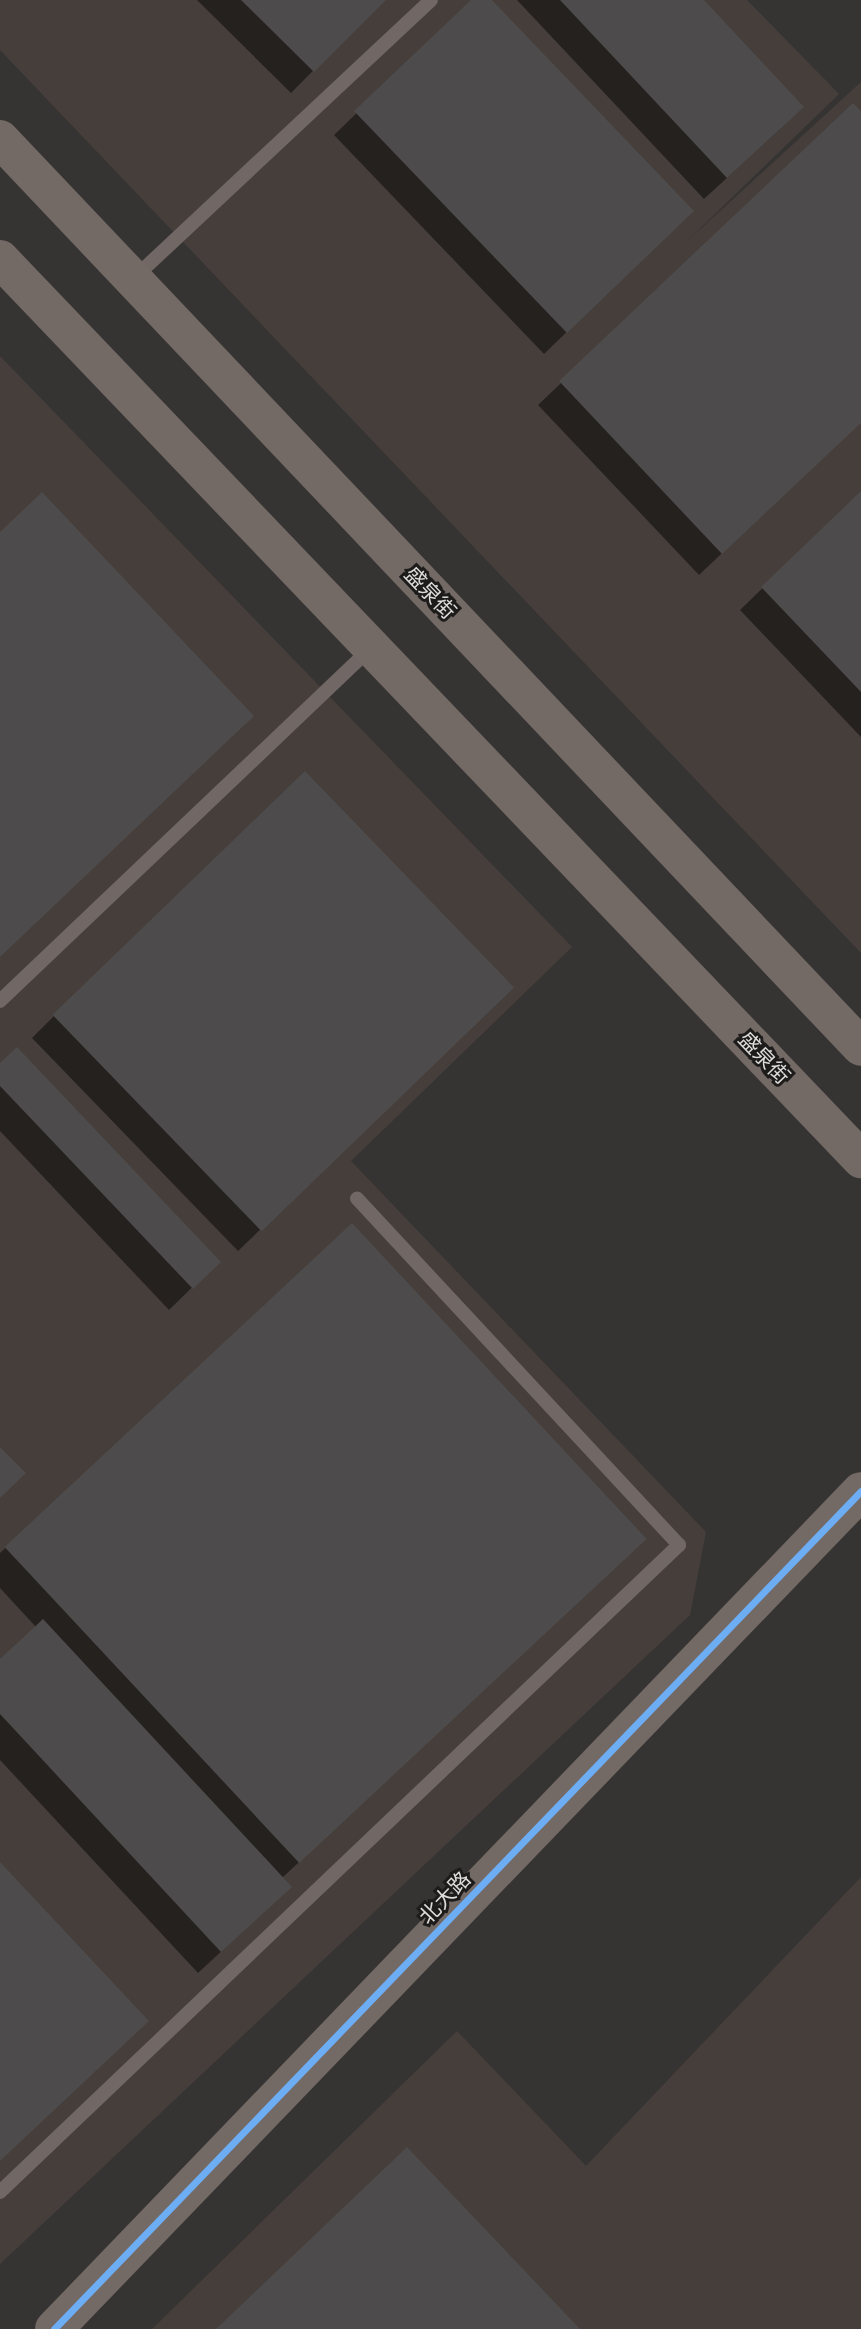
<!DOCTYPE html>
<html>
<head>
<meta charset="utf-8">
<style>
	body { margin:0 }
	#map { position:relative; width:861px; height:2329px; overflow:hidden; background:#363433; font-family:Raleway,"Noto Sans SC",sans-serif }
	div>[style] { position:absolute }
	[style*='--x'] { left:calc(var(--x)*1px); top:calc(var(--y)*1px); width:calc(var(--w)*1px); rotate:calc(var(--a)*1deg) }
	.built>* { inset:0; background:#463e3b }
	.shadow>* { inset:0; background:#0007 }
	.building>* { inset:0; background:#4d4b4b; transform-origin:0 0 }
	.lane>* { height:14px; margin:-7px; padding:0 7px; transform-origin:7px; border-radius:7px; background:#716764 }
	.secondary>* { height:38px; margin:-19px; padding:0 19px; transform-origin:19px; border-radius:19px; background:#736965 }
	.cycleway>* { height:7px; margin:-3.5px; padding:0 3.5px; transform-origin:3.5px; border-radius:3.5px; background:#6dadf4 }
	span { translate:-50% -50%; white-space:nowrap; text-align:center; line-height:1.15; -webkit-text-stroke:6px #1d1c1b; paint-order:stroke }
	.street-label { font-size:21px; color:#dedbdb }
</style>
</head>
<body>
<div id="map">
	<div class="built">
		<i style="clip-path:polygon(0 0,747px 0,839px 94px,682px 246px,861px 82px,861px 953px,0 50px)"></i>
		<i style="clip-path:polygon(0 356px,572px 947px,351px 1161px,706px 1532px,690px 1615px,0 2264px)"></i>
		<i style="clip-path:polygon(861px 1877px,861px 2329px,152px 2329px,457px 2031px,586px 2166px)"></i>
	</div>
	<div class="shadow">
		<i style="clip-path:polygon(197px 0,383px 0,291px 93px)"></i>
		<i style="clip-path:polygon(474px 0,489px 0,669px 233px,544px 354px,334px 135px)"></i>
		<i style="clip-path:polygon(517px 0,702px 0,780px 129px,704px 199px)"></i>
		<i style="clip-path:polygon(853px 105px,861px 113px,861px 422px,699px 575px,538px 405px)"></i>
		<i style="clip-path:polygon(861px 493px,861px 737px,740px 610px)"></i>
		<i style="clip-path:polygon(489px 1009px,238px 1251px,32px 1038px,54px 1016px)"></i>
		<i style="clip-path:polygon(0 1065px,218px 1262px,169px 1310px,0 1131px)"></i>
		<i style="clip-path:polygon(352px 1226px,622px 1561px,282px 1878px,267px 1909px,198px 1973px,0 1760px,0 1661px,36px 1627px,0 1588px,0 1553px)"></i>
	</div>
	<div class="building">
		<i style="clip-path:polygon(241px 0,386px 0,314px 72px)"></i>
		<i style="clip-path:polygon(471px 0,492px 0,694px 211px,567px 333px,354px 111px)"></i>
		<i style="clip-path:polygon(560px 0,704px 0,804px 107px,727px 178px)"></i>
		<i style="clip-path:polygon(853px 103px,861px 111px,861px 423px,722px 554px,559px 381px)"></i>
		<i style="clip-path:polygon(861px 491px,861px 692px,761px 587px)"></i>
		<i style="clip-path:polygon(42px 492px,254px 716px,0 957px,0 532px)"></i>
		<i style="left:305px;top:771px;width:301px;height:351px;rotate:46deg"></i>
		<i style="clip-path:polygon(17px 1047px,221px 1262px,193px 1289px,0 1086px,0 1063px)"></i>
		<i style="left:352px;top:1223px;width:432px;height:475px;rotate:47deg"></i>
		<i style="clip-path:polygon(0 1447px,26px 1473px,0 1498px)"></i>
		<i style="clip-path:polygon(43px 1619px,292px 1887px,221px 1952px,0 1714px,0 1659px)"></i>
		<i style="clip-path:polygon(0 1862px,149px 2021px,0 2161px)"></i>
		<i style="clip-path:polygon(407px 2147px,580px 2329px,216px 2329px)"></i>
	</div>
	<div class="lane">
		<i style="--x:133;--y:279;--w:408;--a:-43.1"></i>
		<i style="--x:0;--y:1001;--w:512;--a:-43.58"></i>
		<i style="--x:0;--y:2192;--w:938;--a:-43.62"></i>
		<i style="--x:679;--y:1545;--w:473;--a:-132.9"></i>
	</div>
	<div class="secondary">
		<i style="--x:0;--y:139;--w:1251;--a:46.52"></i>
		<i style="--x:0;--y:259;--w:1246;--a:46.27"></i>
		<i style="--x:54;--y:2329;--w:1163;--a:-46.08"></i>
	</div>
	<div class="cycleway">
		<i style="--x:54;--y:2329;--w:1163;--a:-46.08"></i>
	</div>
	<div class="street-label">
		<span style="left:430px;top:593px;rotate:46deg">盛泉街</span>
		<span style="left:764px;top:1058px;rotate:46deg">盛泉街</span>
		<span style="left:445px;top:1898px;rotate:-46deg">北大路</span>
	</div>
</div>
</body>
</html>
